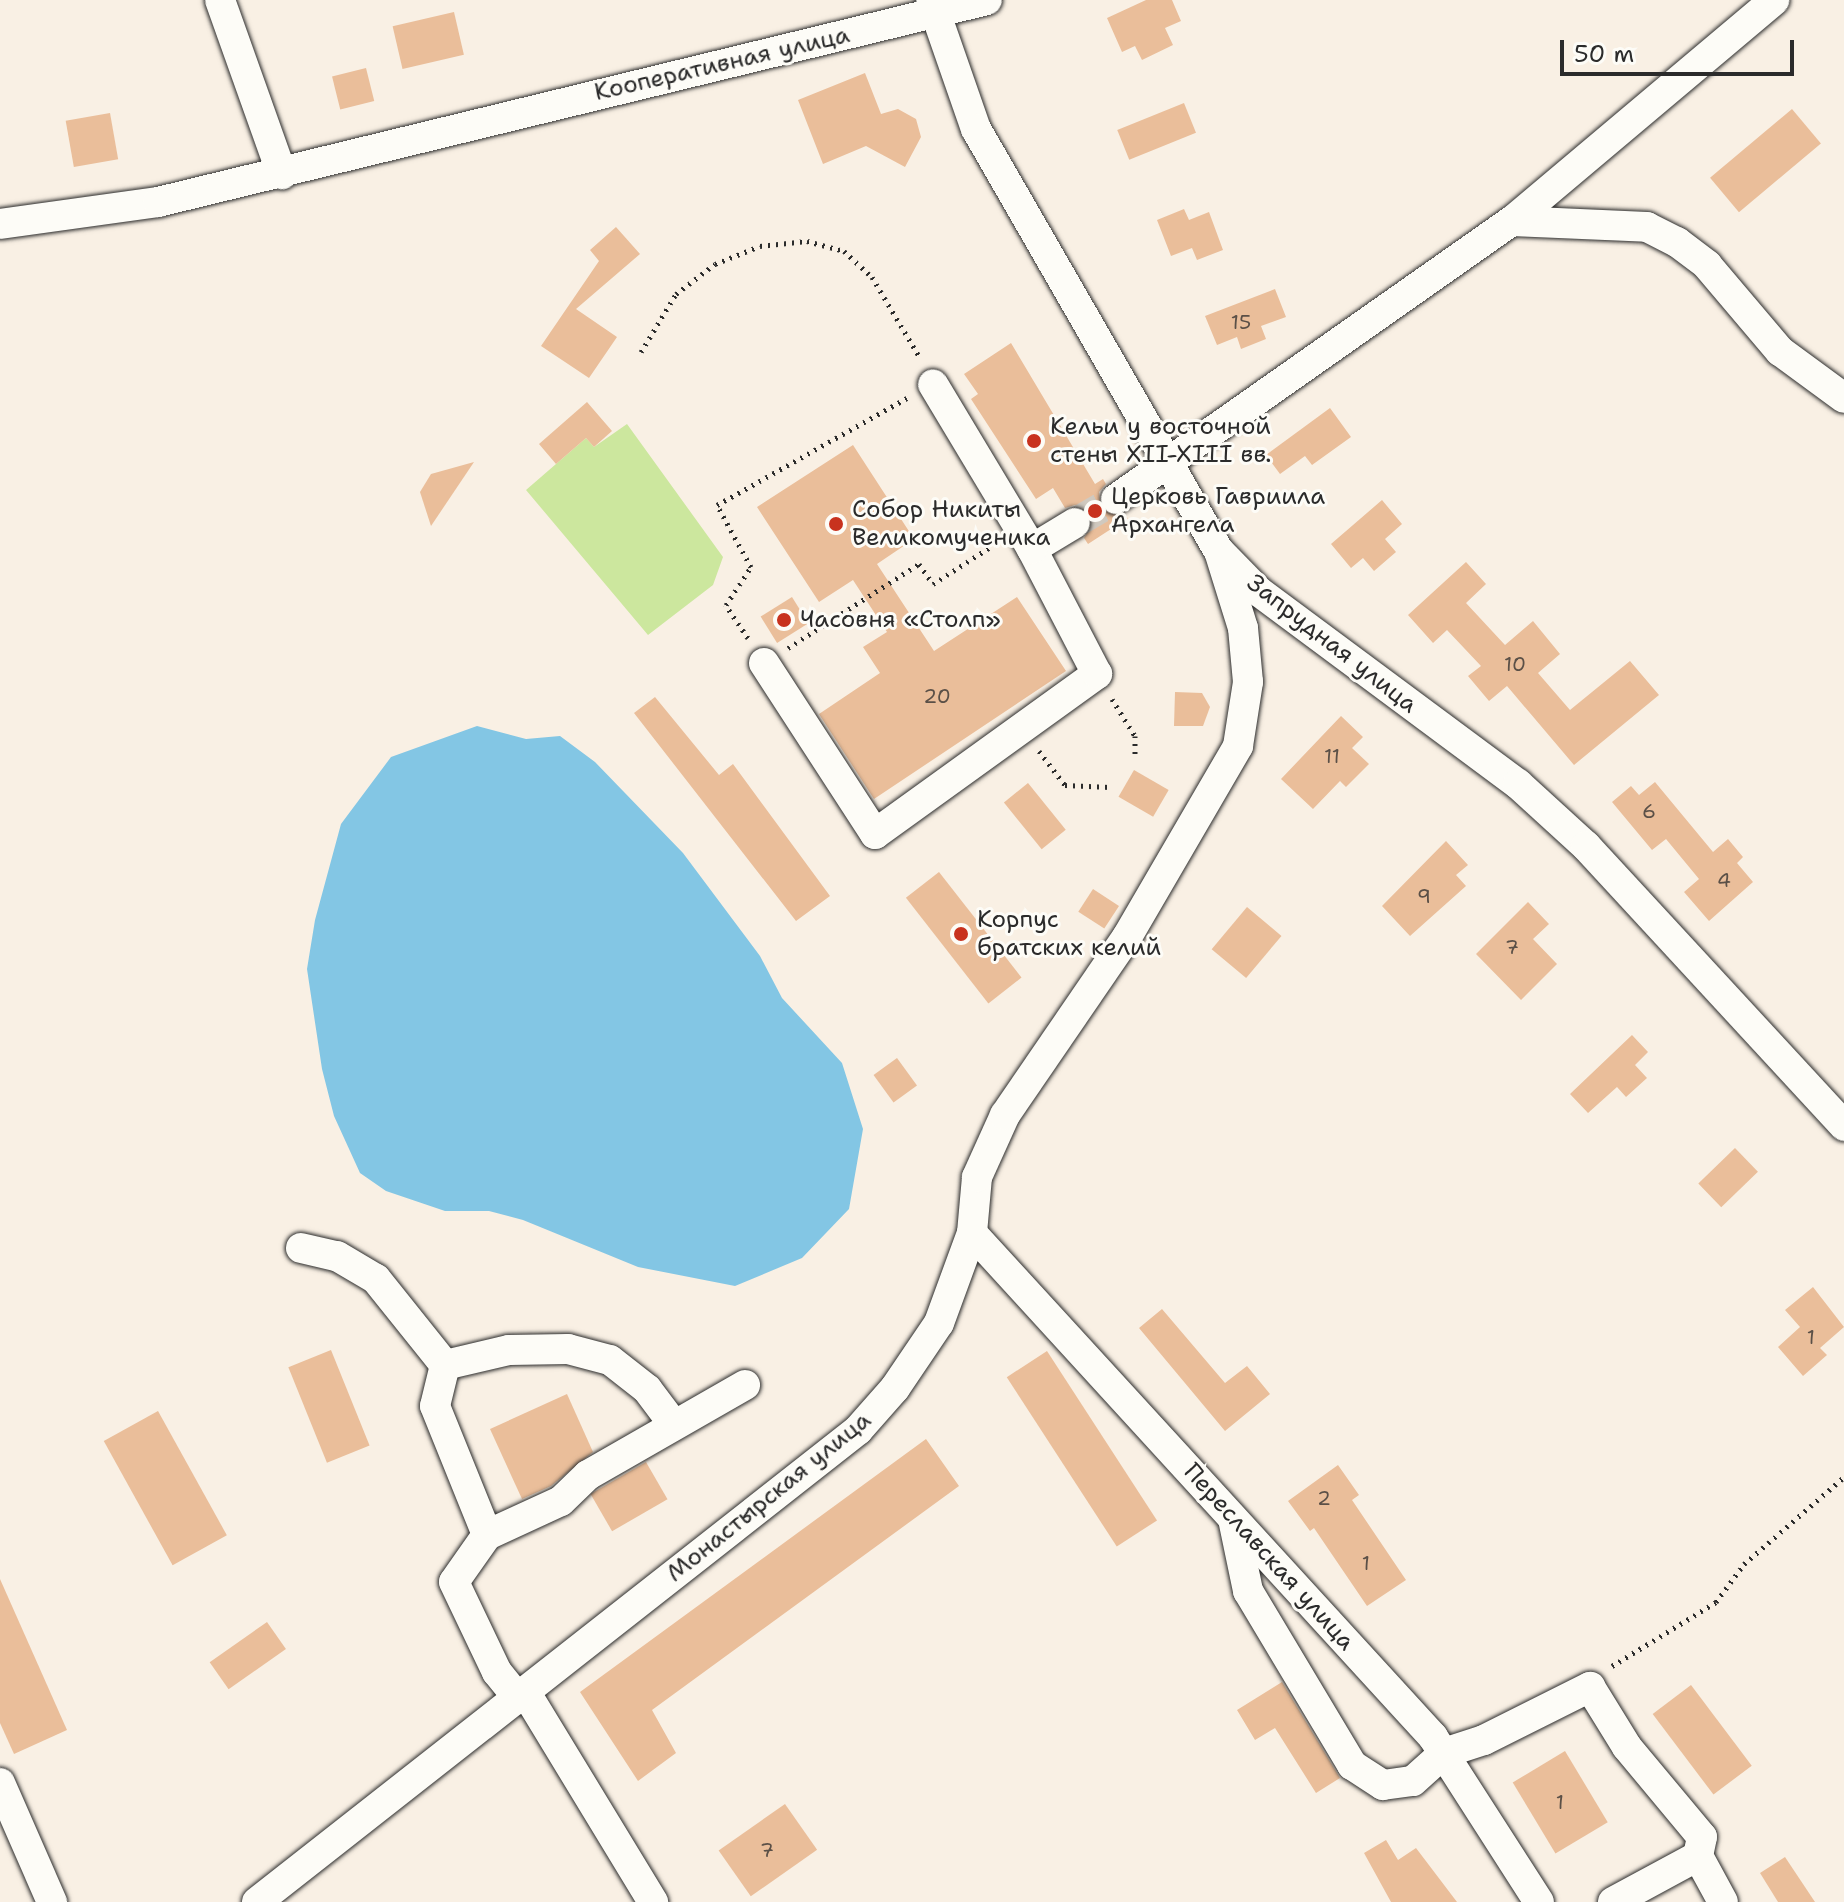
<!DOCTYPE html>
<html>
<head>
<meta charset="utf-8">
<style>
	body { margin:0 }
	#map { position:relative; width:1844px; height:1902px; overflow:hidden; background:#f9f0e4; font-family:"Shantell Sans",sans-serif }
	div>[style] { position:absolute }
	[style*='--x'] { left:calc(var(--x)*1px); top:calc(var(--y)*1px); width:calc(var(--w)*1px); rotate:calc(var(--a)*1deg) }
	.green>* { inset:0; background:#cce79e }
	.water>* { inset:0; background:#83c6e4 }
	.building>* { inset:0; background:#eabe9a; transform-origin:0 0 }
	.minor-tunnel>* { height:30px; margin-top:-15px; transform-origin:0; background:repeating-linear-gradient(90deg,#d0c9bf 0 30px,transparent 0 45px) }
	.path>* { height:5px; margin-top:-2.5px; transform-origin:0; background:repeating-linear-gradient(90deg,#2b2b2b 0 2px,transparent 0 8px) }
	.roads { filter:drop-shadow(0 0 2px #2b2b2b) drop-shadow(0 0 2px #2b2b2b) }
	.minor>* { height:30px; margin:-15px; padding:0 15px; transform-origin:15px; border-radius:15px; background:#fdfcf7 }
	.dots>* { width:22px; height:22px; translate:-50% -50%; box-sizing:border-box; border:4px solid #fdfcf7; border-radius:50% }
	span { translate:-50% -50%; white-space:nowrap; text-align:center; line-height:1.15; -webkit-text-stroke:6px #fdfcf7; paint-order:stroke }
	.number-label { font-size:20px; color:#5b5047 }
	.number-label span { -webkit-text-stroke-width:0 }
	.street-label { font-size:24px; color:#2b2b2b }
	.poi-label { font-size:24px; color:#2b2b2b }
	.left { translate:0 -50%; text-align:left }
	.scale { position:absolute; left:1560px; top:40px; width:234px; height:36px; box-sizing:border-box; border:4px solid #2b2b2b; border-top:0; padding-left:10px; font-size:24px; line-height:28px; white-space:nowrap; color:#2b2b2b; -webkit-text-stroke:6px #fdfcf7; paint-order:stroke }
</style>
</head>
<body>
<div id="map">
	<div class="green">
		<i style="clip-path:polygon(627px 424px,723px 557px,713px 585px,648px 635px,526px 490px,586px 438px,594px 447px)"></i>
	</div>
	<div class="water">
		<i style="clip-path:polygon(477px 726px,526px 739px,560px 736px,595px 762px,683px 853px,760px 956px,782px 998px,842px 1063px,863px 1129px,849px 1209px,802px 1258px,735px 1286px,638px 1267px,523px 1220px,489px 1211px,445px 1211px,386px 1191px,360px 1173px,334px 1116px,322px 1069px,307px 969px,315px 920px,341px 824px,391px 757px)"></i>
	</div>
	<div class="building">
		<i style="clip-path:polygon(1146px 0,1172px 0,1181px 21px,1165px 28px,1173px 45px,1142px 60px,1135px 46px,1122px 52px,1107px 18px)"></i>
		<i style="left:454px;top:12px;width:44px;height:63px;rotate:77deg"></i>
		<i style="left:366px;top:68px;width:34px;height:35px;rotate:76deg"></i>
		<i style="clip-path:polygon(865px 73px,881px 114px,898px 109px,916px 119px,921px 137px,905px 167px,866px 146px,823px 164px,798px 100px)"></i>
		<i style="left:1184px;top:103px;width:32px;height:72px;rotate:68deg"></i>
		<i style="left:1792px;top:109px;width:45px;height:107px;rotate:50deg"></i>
		<i style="left:110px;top:113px;width:47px;height:45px;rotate:80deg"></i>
		<i style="clip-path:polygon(1184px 209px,1189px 220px,1209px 212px,1223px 250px,1197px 260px,1192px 248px,1171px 256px,1157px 220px)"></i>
		<i style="clip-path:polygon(616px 227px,640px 254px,576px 309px,617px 337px,589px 378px,541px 346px,599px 261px,590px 250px)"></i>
		<i style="clip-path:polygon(1275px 289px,1286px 317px,1261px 326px,1266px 339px,1241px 349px,1237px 337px,1217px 345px,1205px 316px)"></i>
		<i style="clip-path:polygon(1011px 343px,1095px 484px,1103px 479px,1106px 484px,1099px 492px,1101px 509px,1128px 518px,1088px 544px,1084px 538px,1093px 523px,1090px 513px,1075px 505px,1065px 508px,1053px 488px,1036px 499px,971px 399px,978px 394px,964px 374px)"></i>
		<i style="clip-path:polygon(587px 402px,612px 431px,594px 447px,586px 438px,556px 464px,539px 444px)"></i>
		<i style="clip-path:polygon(1330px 408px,1351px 437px,1312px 465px,1305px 456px,1280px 474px,1266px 455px)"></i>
		<i style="clip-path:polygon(853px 445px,914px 539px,877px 564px,934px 651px,1017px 597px,1066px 671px,874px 799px,819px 714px,880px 673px,863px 647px,887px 632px,853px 580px,819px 602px,757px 507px)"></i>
		<i style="clip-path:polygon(474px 462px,431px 526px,420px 492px,431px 474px)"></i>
		<i style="clip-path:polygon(1382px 500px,1402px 524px,1385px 539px,1396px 552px,1374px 571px,1363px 558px,1351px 568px,1331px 544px)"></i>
		<i style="clip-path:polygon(1466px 562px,1486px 584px,1466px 603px,1505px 645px,1533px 621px,1560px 654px,1538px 673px,1570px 710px,1630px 661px,1659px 695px,1574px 765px,1507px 686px,1489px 701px,1468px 676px,1481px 666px,1447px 630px,1433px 643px,1408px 615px)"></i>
		<i style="left:792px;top:597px;width:31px;height:37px;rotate:58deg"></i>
		<i style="clip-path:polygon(1175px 692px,1202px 693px,1210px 707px,1203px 726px,1174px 726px)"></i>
		<i style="clip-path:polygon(655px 697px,719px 775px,733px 764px,830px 896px,796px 921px,634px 713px)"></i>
		<i style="clip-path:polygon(1341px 716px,1363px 737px,1352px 748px,1369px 764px,1346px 787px,1340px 781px,1313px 809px,1281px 779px)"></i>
		<i style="left:1134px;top:770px;width:40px;height:31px;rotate:30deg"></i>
		<i style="clip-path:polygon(1655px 782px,1713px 852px,1728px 839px,1743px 857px,1737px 863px,1753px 882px,1709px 921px,1684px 892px,1699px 879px,1666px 839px,1652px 850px,1612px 802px,1631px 786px,1639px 795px)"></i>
		<i style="left:1028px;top:783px;width:60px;height:31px;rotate:51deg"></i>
		<i style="clip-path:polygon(1446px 841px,1468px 865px,1456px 875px,1466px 886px,1410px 936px,1382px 906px)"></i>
		<i style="left:939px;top:872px;width:134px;height:42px;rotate:52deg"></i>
		<i style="left:1093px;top:889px;width:31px;height:27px;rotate:33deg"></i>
		<i style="clip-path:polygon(1528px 902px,1549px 924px,1533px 939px,1557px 964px,1521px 1000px,1476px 954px)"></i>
		<i style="left:1247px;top:907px;width:45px;height:55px;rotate:40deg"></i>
		<i style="clip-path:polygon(1632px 1035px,1648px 1052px,1635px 1065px,1647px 1078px,1626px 1097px,1617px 1087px,1588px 1113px,1570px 1094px)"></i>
		<i style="left:897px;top:1058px;width:34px;height:29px;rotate:54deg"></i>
		<i style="left:1735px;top:1148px;width:33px;height:51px;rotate:46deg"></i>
		<i style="clip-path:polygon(1813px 1287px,1844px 1327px,1820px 1348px,1827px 1355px,1803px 1376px,1778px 1347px,1800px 1327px,1785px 1310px)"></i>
		<i style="clip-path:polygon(1162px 1309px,1225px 1383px,1247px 1366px,1270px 1394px,1225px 1431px,1139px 1328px)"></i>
		<i style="left:331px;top:1350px;width:103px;height:46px;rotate:68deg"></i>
		<i style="left:1047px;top:1351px;width:202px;height:48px;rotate:57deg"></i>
		<i style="clip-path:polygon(567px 1394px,593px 1452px,551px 1486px,522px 1499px,490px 1429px)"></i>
		<i style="left:158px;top:1411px;width:142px;height:62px;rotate:61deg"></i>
		<i style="clip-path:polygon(926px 1439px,959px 1486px,652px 1710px,676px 1753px,638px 1781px,580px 1692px)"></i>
		<i style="left:646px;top:1462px;width:43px;height:64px;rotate:60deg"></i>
		<i style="clip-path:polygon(1338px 1465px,1359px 1495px,1352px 1500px,1406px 1580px,1367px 1606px,1314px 1528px,1310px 1531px,1288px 1501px)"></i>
		<i style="clip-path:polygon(0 1579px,67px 1730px,14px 1754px,0 1723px)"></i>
		<i style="left:267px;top:1622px;width:33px;height:70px;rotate:55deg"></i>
		<i style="clip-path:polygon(1282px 1682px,1340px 1778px,1316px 1793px,1275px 1728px,1255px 1740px,1237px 1710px)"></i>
		<i style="left:1691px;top:1685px;width:101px;height:48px;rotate:53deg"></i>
		<i style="left:1565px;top:1751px;width:83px;height:61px;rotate:59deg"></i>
		<i style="left:785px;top:1804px;width:56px;height:81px;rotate:55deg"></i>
		<i style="clip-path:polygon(1386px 1840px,1398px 1860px,1416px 1848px,1457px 1902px,1391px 1902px,1364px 1853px)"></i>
		<i style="clip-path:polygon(1785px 1857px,1815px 1902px,1778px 1902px,1760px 1873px)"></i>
	</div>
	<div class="minor-tunnel">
		<i style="--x:1075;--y:523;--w:48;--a:-30.3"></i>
	</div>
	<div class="path">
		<i style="--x:641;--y:352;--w:68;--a:-58.9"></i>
		<i style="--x:676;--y:294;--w:49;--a:-37.6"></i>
		<i style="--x:715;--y:264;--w:48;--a:-21.8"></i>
		<i style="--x:760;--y:246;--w:47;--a:-6.1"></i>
		<i style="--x:807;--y:241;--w:38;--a:15"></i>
		<i style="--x:844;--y:251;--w:38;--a:43"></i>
		<i style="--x:872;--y:277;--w:94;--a:59.3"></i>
		<i style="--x:748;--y:638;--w:40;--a:-124"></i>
		<i style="--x:726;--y:605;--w:45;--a:-56.7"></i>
		<i style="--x:751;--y:567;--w:71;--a:-118.7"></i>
		<i style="--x:717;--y:505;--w:218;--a:-29.4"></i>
		<i style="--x:788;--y:648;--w:156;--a:-32.7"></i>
		<i style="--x:919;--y:564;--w:24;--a:55"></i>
		<i style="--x:933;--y:584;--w:74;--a:-32.8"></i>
		<i style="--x:1112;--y:699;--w:44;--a:58.1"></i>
		<i style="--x:1135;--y:736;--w:20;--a:90"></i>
		<i style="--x:1039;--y:751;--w:43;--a:52.6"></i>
		<i style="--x:1065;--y:785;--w:45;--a:2.5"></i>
		<i style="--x:1612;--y:1666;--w:122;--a:-31.6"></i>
		<i style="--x:1716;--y:1602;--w:47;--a:-53.6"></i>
		<i style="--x:1744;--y:1564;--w:133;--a:-41"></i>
	</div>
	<div class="roads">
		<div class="minor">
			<i style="--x:220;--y:0;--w:185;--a:70.4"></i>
			<i style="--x:931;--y:0;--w:137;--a:70.8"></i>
			<i style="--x:976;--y:129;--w:487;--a:60.1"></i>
			<i style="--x:1219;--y:551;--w:56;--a:45.7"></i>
			<i style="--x:1258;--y:591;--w:324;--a:36.6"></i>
			<i style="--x:1518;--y:784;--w:92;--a:42.4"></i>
			<i style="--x:1586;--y:846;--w:381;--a:47.3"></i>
			<i style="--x:1512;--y:221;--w:135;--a:2.5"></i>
			<i style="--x:1647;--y:227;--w:34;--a:27"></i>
			<i style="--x:1677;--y:242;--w:38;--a:37"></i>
			<i style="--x:1707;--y:265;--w:113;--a:49.7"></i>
			<i style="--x:1780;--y:351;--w:79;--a:36.3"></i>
			<i style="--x:0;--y:224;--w:160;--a:-7.9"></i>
			<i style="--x:158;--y:202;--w:853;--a:-13.69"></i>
			<i style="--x:1116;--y:499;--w:484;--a:-35.1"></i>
			<i style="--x:1512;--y:221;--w:343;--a:-40.1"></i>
			<i style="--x:1032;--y:549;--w:50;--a:-31.2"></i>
			<i style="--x:764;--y:663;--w:204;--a:57"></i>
			<i style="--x:875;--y:834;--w:274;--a:-35.8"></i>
			<i style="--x:1097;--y:674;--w:141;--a:-117.5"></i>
			<i style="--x:1032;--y:549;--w:192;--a:-121"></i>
			<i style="--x:972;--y:1233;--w:683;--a:47.55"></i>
			<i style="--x:1433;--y:1737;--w:196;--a:57.3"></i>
			<i style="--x:301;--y:1248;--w:37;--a:13"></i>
			<i style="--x:337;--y:1256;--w:45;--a:30.5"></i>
			<i style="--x:376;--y:1279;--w:110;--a:51.3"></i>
			<i style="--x:445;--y:1365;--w:42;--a:103.7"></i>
			<i style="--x:435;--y:1406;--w:139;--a:68"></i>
			<i style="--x:487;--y:1535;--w:57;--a:125.1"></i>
			<i style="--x:454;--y:1582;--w:100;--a:64.5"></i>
			<i style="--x:497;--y:1672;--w:35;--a:51"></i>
			<i style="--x:445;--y:1365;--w:66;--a:-13.2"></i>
			<i style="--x:509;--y:1350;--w:59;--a:-1"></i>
			<i style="--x:568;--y:1349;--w:43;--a:14.7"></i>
			<i style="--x:610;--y:1360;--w:47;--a:38.1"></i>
			<i style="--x:647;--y:1389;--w:45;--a:53.1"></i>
			<i style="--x:1233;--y:1519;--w:74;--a:78.2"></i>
			<i style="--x:1248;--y:1591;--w:203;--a:59.1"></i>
			<i style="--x:1352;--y:1765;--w:37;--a:33"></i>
			<i style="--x:1383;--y:1785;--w:30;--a:-8"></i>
			<i style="--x:1413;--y:1781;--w:42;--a:-42.1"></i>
			<i style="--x:1444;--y:1753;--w:42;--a:-18"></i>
			<i style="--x:1484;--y:1740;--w:119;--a:-26.6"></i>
			<i style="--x:1590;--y:1687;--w:70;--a:58.3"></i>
			<i style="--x:1627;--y:1747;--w:117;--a:50.2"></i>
			<i style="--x:1702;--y:1837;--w:19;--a:102"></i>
			<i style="--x:1698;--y:1856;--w:52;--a:61.5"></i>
			<i style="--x:487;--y:1535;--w:81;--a:-24.7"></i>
			<i style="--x:561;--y:1501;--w:37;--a:-44"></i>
			<i style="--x:588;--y:1475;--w:181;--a:-29.8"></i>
			<i style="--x:526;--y:1693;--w:245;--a:58.7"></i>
			<i style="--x:0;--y:1783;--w:130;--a:66.4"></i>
			<i style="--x:257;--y:1902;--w:764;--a:-38.14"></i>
			<i style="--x:858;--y:1430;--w:56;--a:-48.6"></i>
			<i style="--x:895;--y:1388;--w:78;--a:-55.9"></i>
			<i style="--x:939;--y:1323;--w:96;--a:-69.9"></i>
			<i style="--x:972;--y:1233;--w:56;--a:-84.9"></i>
			<i style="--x:977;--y:1177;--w:68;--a:-65.7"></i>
			<i style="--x:1005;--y:1115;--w:216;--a:-55.6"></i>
			<i style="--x:1127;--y:937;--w:221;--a:-59.8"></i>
			<i style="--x:1238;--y:746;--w:65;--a:-81.1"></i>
			<i style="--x:1248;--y:682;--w:54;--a:-95.3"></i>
			<i style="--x:1243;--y:628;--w:81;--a:-107.3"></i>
			<i style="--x:1613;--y:1902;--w:97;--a:-28.4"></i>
		</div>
	</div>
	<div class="dots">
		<i style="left:1034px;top:441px;background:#c8321e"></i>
		<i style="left:1095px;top:511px;background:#c8321e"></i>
		<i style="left:836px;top:524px;background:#c8321e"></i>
		<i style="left:784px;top:620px;background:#c8321e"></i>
		<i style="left:961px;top:934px;background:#c8321e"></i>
	</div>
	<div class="number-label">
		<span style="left:1241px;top:322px">15</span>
		<span style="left:1515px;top:664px">10</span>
		<span style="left:937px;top:696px">20</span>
		<span style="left:1332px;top:756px">11</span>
		<span style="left:1649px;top:811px">6</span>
		<span style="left:1724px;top:880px">4</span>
		<span style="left:1424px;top:896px">9</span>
		<span style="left:1512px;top:947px">7</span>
		<span style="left:1811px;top:1337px">1</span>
		<span style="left:1324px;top:1498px">2</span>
		<span style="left:1366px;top:1563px">1</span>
		<span style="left:1560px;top:1802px">1</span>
		<span style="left:767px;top:1850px">7</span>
	</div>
	<div class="street-label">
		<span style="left:722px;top:64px;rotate:-13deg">Кооперативная улица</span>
		<span style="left:1332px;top:644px;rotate:38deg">Запрудная улица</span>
		<span style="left:769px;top:1497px;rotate:-39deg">Монастырская улица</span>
		<span style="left:1269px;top:1557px;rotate:48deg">Переславская улица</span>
	</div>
	<div class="poi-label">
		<span class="left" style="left:1050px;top:441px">Кельи у восточной<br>стены XII-XIII вв.</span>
		<span class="left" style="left:1111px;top:511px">Церковь Гавриила<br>Архангела</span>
		<span class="left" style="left:852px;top:524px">Собор Никиты<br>Великомученика</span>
		<span class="left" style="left:800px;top:620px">Часовня «Столп»</span>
		<span class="left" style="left:977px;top:934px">Корпус<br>братских келий</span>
	</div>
	<div class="scale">50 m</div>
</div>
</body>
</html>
